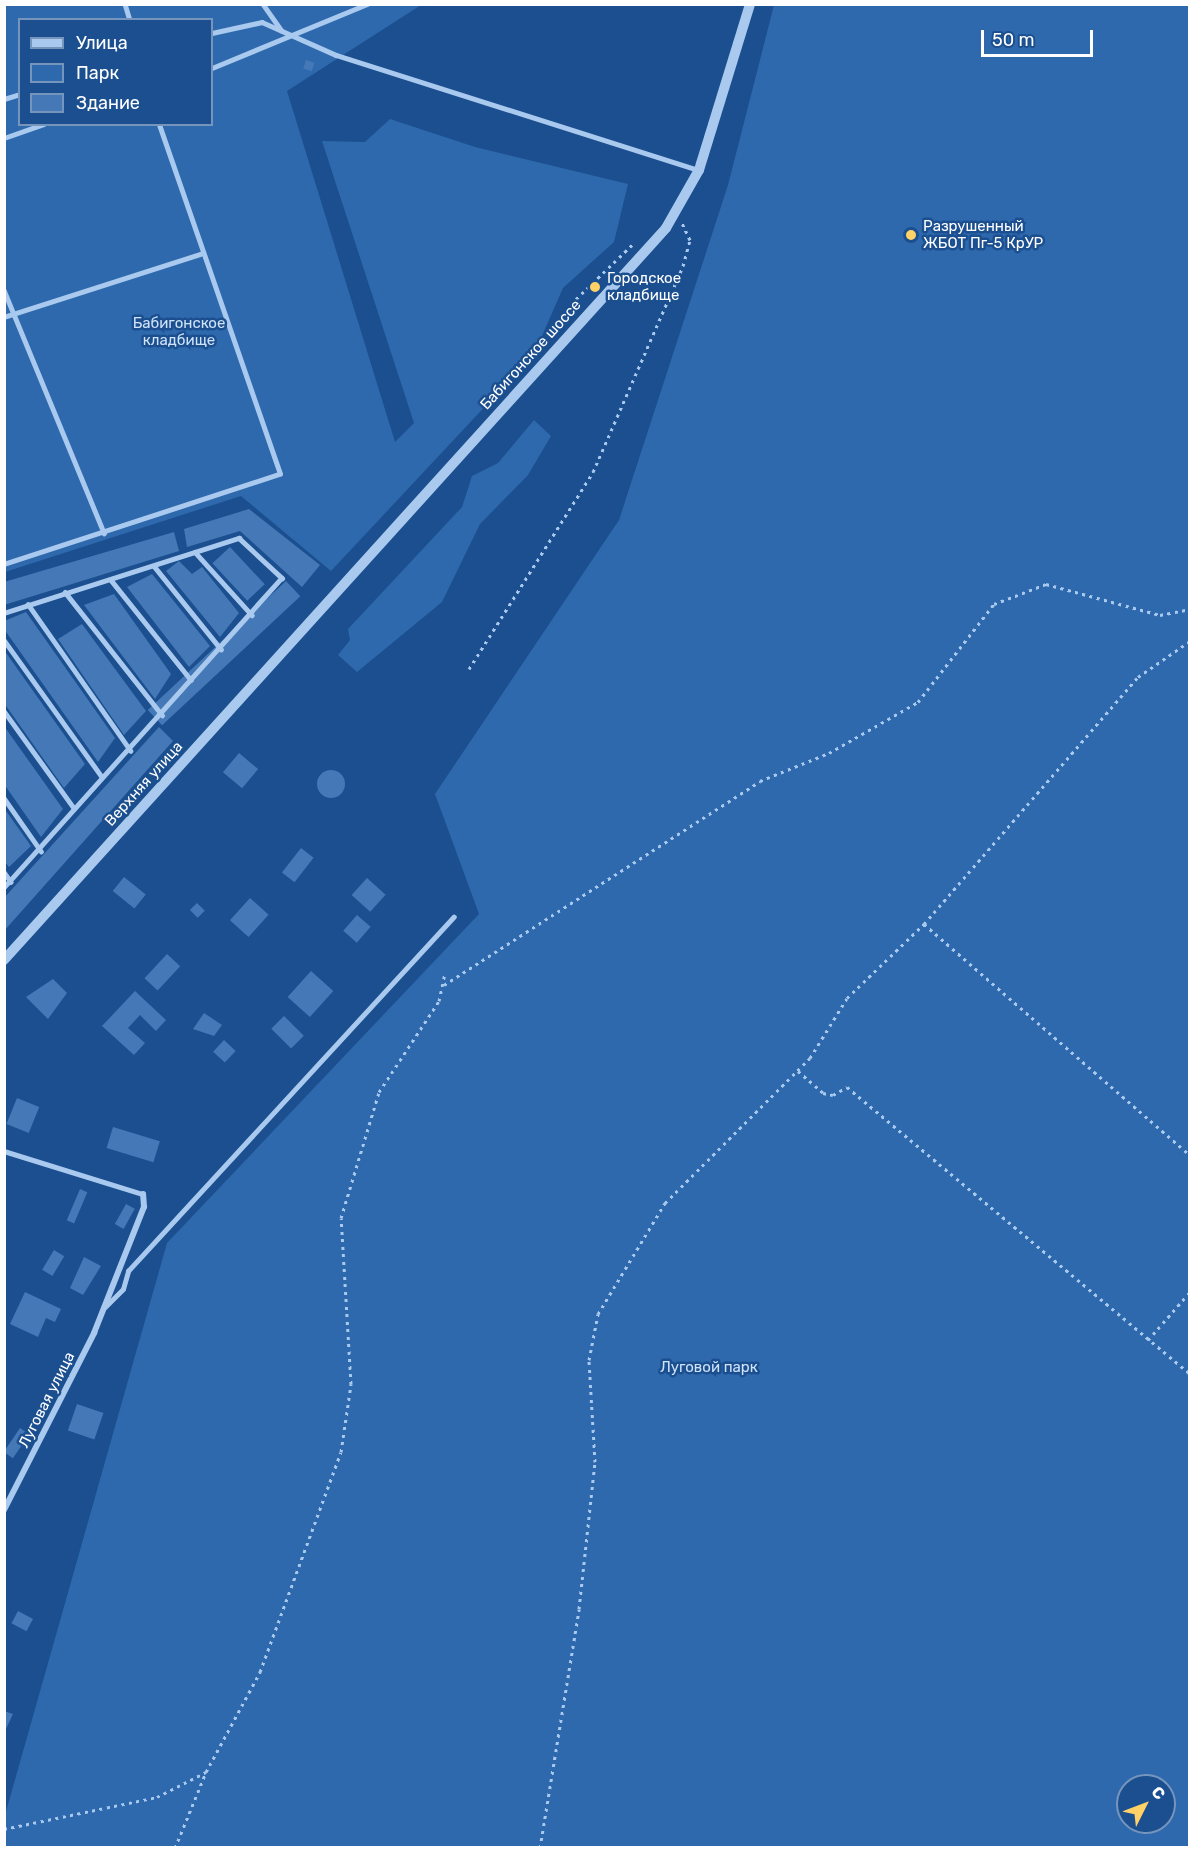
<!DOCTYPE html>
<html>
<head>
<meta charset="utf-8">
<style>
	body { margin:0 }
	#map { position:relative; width:1194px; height:1852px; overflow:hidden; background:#1b4f8f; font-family:Rubik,sans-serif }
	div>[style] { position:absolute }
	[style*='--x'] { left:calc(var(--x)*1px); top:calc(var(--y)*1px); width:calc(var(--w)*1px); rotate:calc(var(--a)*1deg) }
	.green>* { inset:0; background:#2e69ad }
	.building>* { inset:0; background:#4478b7; transform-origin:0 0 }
	.round { border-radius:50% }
	.path>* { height:3px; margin-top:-1.5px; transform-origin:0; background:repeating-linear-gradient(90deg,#a9c9ee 0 3px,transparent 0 7.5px) }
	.service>* { height:4.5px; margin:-2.25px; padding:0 2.25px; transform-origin:2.25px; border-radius:2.25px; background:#a9c9ee }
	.minor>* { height:6px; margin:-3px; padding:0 3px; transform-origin:3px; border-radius:3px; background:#a9c9ee }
	.tertiary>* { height:10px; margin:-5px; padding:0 5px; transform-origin:5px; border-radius:5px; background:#a9c9ee }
	.dots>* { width:16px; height:16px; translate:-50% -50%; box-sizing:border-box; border:3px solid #1b4f8f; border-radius:50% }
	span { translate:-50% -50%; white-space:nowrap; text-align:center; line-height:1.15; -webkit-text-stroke:5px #1b4f8f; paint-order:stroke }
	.poi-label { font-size:15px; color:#fff }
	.left { translate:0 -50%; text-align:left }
	.park-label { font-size:15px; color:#cfe3fa }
	.street-label { font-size:15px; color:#fff }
	.frame { position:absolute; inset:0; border:6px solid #fff; pointer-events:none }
	.legend { position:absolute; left:18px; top:18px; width:195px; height:108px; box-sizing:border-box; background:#1b4f8f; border:2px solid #7695bc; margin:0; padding:8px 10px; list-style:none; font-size:18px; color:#fff }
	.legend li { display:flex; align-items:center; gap:12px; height:30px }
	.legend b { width:30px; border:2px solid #7695bc }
	.north { position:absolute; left:1116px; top:1774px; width:60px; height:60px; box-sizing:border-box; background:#1b4f8f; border:2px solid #7695bc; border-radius:50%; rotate:48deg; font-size:16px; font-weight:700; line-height:24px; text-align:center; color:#fff }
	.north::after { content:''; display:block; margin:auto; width:21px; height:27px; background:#ffd166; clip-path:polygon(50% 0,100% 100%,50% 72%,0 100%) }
	.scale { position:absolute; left:981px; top:30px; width:112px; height:27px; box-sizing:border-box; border:3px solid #fff; border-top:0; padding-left:8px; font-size:18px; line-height:21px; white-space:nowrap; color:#fff; -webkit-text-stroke:4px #1b4f8f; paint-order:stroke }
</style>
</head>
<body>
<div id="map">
	<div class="green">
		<i style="clip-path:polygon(evenodd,5px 5px,421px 5px,287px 91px,395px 442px,414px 423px,322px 141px,365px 142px,390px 119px,475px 147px,628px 184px,614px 242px,563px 288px,534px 354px,331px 571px,241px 496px,5px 572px,5px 5px,20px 20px,212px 20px,212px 124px,20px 124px,20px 20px)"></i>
		<i style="clip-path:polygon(evenodd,774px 5px,1189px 5px,1189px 1847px,5px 1847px,5px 1815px,167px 1243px,479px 914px,435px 794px,619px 520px,728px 185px,774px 5px,1128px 1786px,1164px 1786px,1164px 1822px,1128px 1822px,1128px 1786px)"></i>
		<i style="clip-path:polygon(534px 420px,551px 436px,528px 475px,480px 524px,442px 602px,357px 672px,338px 655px,350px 640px,348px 629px,462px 507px,472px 476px,498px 463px)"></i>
	</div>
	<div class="building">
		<i style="left:306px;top:60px;width:9px;height:9px;rotate:18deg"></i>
		<i style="clip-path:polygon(249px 509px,320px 565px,302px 587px,240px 531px,187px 547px,184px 529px)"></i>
		<i style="clip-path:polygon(174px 532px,179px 551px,4px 605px,4px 582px)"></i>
		<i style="left:230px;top:547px;width:51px;height:24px;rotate:47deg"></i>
		<i style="clip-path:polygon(179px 561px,192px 574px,202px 567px,239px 613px,220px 637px,166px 571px)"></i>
		<i style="clip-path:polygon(152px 574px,210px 646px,189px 667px,127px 587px)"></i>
		<i style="left:286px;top:581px;width:21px;height:189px;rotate:47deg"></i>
		<i style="clip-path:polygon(114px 594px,171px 674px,155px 699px,84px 605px)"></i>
		<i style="clip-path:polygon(26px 612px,115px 738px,98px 762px,4px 629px,4px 621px)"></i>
		<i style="clip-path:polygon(82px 624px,146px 711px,124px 735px,58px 639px)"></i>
		<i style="clip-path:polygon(4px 650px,85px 764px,64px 788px,4px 703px)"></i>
		<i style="clip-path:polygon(4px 726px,63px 809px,41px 837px,4px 784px)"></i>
		<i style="clip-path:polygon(159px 727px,173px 741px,4px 931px,4px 898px)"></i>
		<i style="left:239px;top:753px;width:25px;height:25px;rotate:40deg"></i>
		<i class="round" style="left:317px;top:770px;width:28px;height:28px"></i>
		<i style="clip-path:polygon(4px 808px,31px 846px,9px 867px,4px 861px)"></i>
		<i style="left:301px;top:848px;width:16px;height:31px;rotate:38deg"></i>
		<i style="left:124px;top:877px;width:28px;height:18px;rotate:39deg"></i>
		<i style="left:367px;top:878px;width:25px;height:23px;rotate:42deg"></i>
		<i style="left:250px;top:898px;width:25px;height:30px;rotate:42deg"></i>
		<i style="left:197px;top:903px;width:11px;height:10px;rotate:45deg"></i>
		<i style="left:357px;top:915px;width:18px;height:21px;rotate:41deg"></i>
		<i style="left:167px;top:954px;width:18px;height:33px;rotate:43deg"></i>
		<i style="left:311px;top:971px;width:30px;height:35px;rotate:42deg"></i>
		<i style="clip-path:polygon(53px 979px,67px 993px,48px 1019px,26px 997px)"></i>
		<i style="clip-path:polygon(135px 991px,166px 1020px,156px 1031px,140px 1015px,128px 1028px,145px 1043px,134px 1055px,102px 1026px)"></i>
		<i style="clip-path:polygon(204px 1013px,222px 1025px,214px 1036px,193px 1029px)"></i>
		<i style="left:284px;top:1016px;width:28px;height:18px;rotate:45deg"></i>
		<i style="left:224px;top:1040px;width:16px;height:16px;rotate:43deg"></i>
		<i style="left:17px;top:1098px;width:24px;height:28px;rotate:22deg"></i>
		<i style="left:113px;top:1127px;width:49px;height:22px;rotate:17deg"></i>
		<i style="left:80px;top:1189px;width:8px;height:34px;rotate:23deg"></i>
		<i style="left:126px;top:1204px;width:10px;height:23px;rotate:29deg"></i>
		<i style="left:54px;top:1250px;width:12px;height:23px;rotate:31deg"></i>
		<i style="clip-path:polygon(84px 1257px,101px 1266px,83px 1295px,70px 1288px)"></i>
		<i style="clip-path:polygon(25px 1292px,61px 1309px,55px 1322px,46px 1318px,38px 1337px,10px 1324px)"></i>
		<i style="left:77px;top:1404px;width:28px;height:28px;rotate:19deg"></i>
		<i style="left:20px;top:1428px;width:11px;height:29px;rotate:34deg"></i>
		<i style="left:18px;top:1611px;width:17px;height:14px;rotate:28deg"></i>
		<i style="clip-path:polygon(4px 1711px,13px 1714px,6px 1729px,4px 1728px)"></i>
	</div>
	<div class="path">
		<i style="--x:576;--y:299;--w:79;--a:-44"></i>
		<i style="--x:469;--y:669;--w:233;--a:-57.8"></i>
		<i style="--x:593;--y:472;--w:225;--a:-66.4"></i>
		<i style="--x:683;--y:266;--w:27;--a:-75"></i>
		<i style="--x:690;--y:240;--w:19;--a:-115"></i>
		<i style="--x:924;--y:924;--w:327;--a:-49.1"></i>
		<i style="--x:1138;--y:677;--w:63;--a:-34.7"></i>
		<i style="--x:444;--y:985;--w:376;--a:-32.8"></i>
		<i style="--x:760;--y:781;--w:74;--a:-22.1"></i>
		<i style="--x:829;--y:753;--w:103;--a:-29.8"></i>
		<i style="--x:918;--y:702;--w:124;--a:-52.2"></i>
		<i style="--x:994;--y:604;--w:56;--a:-21"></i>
		<i style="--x:1046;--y:584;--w:118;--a:15.2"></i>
		<i style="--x:1160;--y:615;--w:31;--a:-11"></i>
		<i style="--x:798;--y:1071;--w:33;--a:41"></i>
		<i style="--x:823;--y:1093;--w:10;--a:11"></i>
		<i style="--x:833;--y:1095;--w:16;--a:-30"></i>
		<i style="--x:847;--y:1087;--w:447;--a:39.9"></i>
		<i style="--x:1148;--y:1340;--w:64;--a:-48.8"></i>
		<i style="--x:4;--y:1829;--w:156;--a:-11.8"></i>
		<i style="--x:157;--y:1797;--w:55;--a:-27"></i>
		<i style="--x:175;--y:1848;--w:82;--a:-67.8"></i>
		<i style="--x:206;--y:1772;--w:114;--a:-61.6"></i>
		<i style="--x:260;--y:1672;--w:234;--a:-69.8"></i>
		<i style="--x:341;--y:1452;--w:69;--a:-81.6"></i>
		<i style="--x:351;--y:1384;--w:166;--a:-93.4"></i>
		<i style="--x:341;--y:1218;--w:132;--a:-73.2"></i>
		<i style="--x:379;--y:1092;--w:109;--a:-56.6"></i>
		<i style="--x:439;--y:1001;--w:29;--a:-78"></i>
		<i style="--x:540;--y:1848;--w:242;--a:-80.7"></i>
		<i style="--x:579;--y:1609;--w:148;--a:-83.8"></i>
		<i style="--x:595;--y:1462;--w:102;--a:-93.4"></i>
		<i style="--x:589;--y:1360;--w:47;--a:-78.9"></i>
		<i style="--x:598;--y:1314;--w:130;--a:-58.9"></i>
		<i style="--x:665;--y:1203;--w:205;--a:-45"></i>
		<i style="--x:810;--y:1058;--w:70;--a:-58.3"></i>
		<i style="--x:847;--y:998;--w:107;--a:-43.9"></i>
		<i style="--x:924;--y:924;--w:352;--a:41"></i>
	</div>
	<div class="service">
		<i style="--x:125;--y:4;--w:17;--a:73"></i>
		<i style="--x:263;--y:4;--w:32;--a:55"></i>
		<i style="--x:212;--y:33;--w:51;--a:-12.4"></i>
		<i style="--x:262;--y:22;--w:81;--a:24"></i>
		<i style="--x:336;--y:55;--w:381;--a:17.6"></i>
		<i style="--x:212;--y:68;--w:168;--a:-22.4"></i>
		<i style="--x:4;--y:99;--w:17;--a:-17"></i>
		<i style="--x:4;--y:138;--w:42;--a:-19.3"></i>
		<i style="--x:4;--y:290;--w:263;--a:67.6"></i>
		<i style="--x:4;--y:317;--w:206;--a:-17.8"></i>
		<i style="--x:195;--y:552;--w:85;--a:47.9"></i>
		<i style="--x:4;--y:564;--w:290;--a:-18.1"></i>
		<i style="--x:280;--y:474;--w:370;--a:-109.1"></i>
		<i style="--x:154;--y:566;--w:107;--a:51.1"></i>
		<i style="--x:111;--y:580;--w:128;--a:51.3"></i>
		<i style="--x:65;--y:592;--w:157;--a:51.7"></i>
		<i style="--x:28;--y:604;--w:179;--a:55"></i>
		<i style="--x:4;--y:613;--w:247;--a:-17.7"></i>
		<i style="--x:239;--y:538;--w:59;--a:42.9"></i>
		<i style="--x:282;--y:578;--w:416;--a:131.9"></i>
		<i style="--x:4;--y:640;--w:168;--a:54.4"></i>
		<i style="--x:4;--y:711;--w:120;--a:54.2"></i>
		<i style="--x:4;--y:798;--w:65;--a:55.1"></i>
		<i style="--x:4;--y:872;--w:12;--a:55"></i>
		<i style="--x:4;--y:1151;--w:145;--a:17.2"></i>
		<i style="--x:105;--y:1307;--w:25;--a:-45"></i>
		<i style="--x:123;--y:1289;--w:19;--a:-74"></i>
		<i style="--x:128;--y:1271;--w:481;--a:-47.4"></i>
	</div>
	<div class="minor">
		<i style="--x:4;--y:1510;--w:199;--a:-63"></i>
		<i style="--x:94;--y:1333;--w:136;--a:-68.4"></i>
		<i style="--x:144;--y:1207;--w:13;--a:-94"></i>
	</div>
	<div class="tertiary">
		<i style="--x:4;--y:960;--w:987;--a:-47.87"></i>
		<i style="--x:666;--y:228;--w:67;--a:-60.4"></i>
		<i style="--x:699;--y:170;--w:174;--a:-72.9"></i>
	</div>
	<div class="dots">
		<i style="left:911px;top:235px;background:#ffd166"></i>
		<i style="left:595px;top:287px;background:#ffd166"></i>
	</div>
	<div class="poi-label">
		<span class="left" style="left:923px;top:235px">Разрушенный<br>ЖБОТ Пг-5 КрУР</span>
		<span class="left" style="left:607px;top:287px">Городское<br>кладбище</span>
	</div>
	<div class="park-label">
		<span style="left:179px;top:332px">Бабигонское<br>кладбище</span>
		<span style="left:709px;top:1368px">Луговой парк</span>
	</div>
	<div class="street-label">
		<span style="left:531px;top:355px;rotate:-48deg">Бабигонское шоссе</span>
		<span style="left:144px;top:784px;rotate:-48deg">Верхняя улица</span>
		<span style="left:47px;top:1400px;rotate:-63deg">Луговая улица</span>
	</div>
	<div class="frame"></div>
	<ul class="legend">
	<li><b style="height:8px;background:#a9c9ee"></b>Улица</li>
	<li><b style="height:16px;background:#2e69ad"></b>Парк</li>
	<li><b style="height:16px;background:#4478b7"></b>Здание</li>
	</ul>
	<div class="north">С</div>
	<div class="scale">50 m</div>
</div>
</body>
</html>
